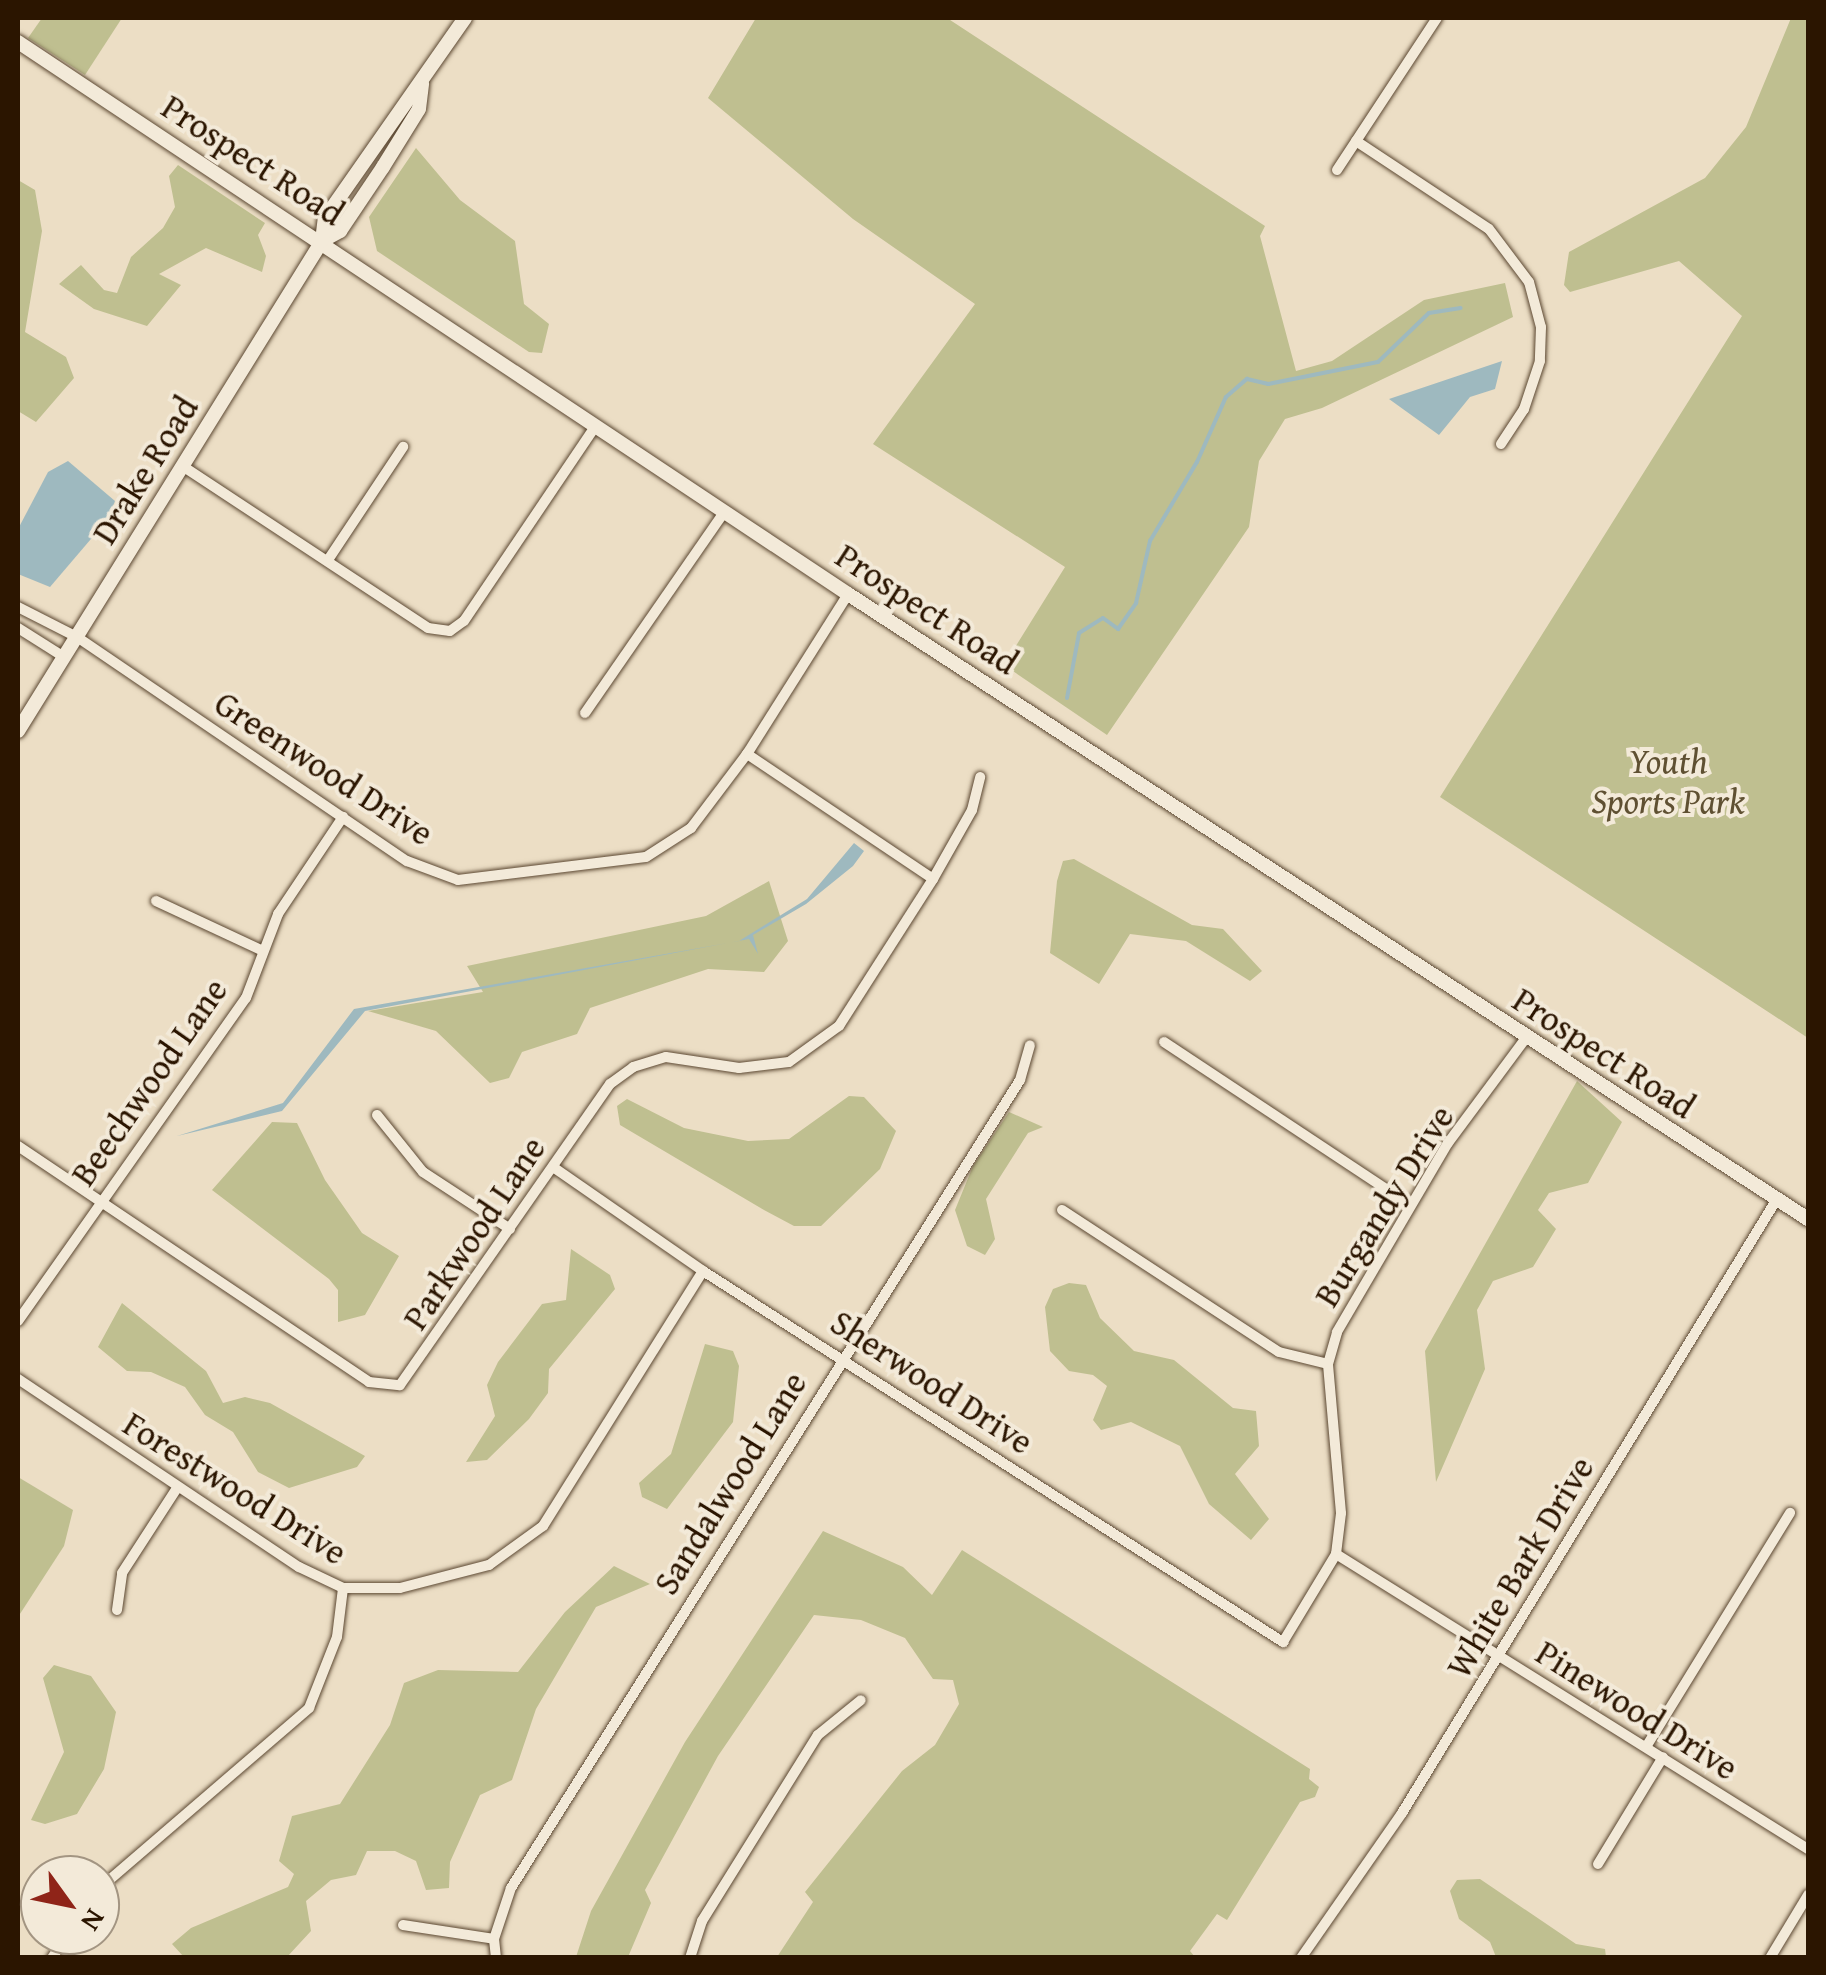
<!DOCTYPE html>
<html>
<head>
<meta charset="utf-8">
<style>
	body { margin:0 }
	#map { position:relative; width:1826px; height:1975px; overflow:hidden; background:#ecdec5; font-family:"Gentium Book Plus",serif }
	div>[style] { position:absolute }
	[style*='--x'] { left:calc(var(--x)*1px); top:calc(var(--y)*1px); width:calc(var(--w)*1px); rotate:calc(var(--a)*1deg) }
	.green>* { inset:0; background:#bfbf90 }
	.water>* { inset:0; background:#9eb9bf }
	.stream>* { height:4px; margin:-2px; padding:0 2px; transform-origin:2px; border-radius:2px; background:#9eb9bf }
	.roads { filter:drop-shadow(0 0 2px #5b4731) drop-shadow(0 0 2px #5b4731) }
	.street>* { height:10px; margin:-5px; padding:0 5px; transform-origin:5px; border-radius:5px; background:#f3ead9 }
	.secondary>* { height:14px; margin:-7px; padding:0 7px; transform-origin:7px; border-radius:7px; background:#f3ead9 }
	span { translate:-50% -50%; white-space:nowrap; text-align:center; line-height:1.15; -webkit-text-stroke:8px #f3ead9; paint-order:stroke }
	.street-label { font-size:35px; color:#2b1500 }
	.park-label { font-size:35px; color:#5f5032; font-style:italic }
	.frame { position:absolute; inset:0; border:20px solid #2b1500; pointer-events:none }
	.north { position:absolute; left:20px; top:1855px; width:100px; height:100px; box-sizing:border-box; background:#f3ead9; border:2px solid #a39582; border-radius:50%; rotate:123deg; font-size:28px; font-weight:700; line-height:40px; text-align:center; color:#2b1500 }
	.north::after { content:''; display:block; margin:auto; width:35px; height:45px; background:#8f2418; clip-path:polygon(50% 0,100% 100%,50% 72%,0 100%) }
</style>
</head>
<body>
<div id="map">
	<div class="green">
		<i style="clip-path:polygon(42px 18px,122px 18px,85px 75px,28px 38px)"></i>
		<i style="clip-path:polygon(756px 18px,947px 18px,1265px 226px,1260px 236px,1296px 371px,1332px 361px,1424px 300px,1505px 283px,1513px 317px,1322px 408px,1285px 419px,1259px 461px,1249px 527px,1107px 735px,1004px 665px,1065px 567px,873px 444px,975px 304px,853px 219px,708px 98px)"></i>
		<i style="clip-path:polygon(1791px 18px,1808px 18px,1808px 1038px,1440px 797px,1742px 316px,1679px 261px,1570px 292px,1564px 285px,1569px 252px,1705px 178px,1746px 127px)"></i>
		<i style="clip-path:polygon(416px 148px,460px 200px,515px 241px,524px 304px,549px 324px,542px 353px,529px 352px,377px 251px,369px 217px)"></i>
		<i style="clip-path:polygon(178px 165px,265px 223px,258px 235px,266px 256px,262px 272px,206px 248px,159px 274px,181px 285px,147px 326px,94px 309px,59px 284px,81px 265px,104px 290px,117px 293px,131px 257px,163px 228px,175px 207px,169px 176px)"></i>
		<i style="clip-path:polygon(18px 180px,35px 190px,42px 231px,25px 332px,66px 357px,74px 378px,36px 422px,18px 411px)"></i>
		<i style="clip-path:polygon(1074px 859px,1192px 925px,1223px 929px,1262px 971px,1250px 981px,1186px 941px,1130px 934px,1099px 984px,1050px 953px,1057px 881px,1063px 861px)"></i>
		<i style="clip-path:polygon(769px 881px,788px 941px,764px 972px,708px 969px,590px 1008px,577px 1034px,522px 1052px,509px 1078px,490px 1083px,436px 1031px,368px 1011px,483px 992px,467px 966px,706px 916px)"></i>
		<i style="clip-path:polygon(1577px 1081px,1622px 1122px,1588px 1183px,1549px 1193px,1538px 1210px,1556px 1229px,1533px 1267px,1493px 1281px,1477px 1310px,1485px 1369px,1436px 1482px,1425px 1351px)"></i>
		<i style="clip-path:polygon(849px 1096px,864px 1097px,896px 1131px,880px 1169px,821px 1226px,794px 1226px,764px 1210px,620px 1125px,617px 1106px,627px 1099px,684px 1128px,748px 1141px,789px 1139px)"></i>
		<i style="clip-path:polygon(1009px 1112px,1043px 1127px,1028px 1133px,986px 1199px,995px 1239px,985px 1255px,967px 1246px,955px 1210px,973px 1166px)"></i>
		<i style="clip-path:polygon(272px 1122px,297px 1123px,325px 1180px,362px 1233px,399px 1256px,365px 1315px,338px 1322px,338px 1290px,329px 1279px,212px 1190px)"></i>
		<i style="clip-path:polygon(571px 1249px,610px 1275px,615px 1289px,549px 1369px,548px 1393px,529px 1419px,487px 1460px,466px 1462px,495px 1416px,487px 1385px,498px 1362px,542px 1304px,566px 1300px)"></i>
		<i style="clip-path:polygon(1069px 1283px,1086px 1285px,1100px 1318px,1134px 1351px,1174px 1360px,1233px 1408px,1256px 1411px,1259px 1446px,1235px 1474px,1269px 1519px,1251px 1540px,1209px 1504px,1180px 1446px,1131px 1422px,1101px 1430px,1093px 1420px,1107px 1386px,1093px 1375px,1069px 1371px,1050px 1351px,1045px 1307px,1053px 1289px)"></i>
		<i style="clip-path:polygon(122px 1303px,206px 1371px,223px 1403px,245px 1397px,270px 1403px,365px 1456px,357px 1467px,289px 1488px,258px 1472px,233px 1432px,205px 1415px,185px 1387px,151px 1372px,127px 1371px,98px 1347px)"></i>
		<i style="clip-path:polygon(705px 1344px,733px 1351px,739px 1366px,733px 1422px,667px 1509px,642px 1497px,639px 1483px,671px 1454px)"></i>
		<i style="clip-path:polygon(18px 1477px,73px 1510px,64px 1546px,18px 1617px)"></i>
		<i style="clip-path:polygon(823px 1531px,903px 1567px,932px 1595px,962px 1550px,1310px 1769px,1309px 1779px,1319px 1787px,1315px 1797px,1300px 1802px,1227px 1920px,1217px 1914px,1190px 1951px,1195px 1957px,777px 1957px,813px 1902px,805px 1892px,902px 1771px,935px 1745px,959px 1704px,953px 1680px,933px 1679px,905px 1638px,861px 1620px,814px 1615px,718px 1756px,645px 1890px,651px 1903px,628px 1957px,576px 1957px,591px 1911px,685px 1742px)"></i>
		<i style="clip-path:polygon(614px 1566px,650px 1584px,596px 1607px,536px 1709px,512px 1780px,480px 1795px,450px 1862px,449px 1888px,426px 1890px,416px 1861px,395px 1851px,367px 1851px,356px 1875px,331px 1880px,306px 1901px,311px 1931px,287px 1957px,183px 1956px,172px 1944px,191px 1928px,288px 1887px,294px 1874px,279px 1861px,292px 1816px,340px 1804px,390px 1725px,404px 1683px,438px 1670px,518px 1672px,565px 1612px)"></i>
		<i style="clip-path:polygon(54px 1665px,91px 1676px,116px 1712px,104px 1769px,77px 1814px,45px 1824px,31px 1820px,64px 1752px,43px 1678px)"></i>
		<i style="clip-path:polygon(1480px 1879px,1576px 1944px,1605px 1949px,1606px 1957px,1496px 1957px,1490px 1942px,1459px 1919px,1450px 1891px,1457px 1880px)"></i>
	</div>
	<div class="water">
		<i style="clip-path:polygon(1502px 361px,1495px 389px,1470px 397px,1439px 435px,1389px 399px)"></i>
		<i style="clip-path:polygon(68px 461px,115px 501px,108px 519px,50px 587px,18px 574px,18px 529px,48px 472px)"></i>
		<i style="clip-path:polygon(854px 843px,864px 851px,853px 866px,806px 904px,753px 935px,758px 954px,749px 939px,365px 1011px,282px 1111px,177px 1136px,283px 1103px,354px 1009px,739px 941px,807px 899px)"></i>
	</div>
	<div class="stream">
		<i style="--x:1067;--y:698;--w:66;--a:-79.5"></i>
		<i style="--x:1079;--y:633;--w:28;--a:-32"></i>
		<i style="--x:1103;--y:618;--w:19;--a:36"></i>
		<i style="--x:1118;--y:629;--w:32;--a:-55"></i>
		<i style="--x:1136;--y:603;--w:64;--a:-77.3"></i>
		<i style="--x:1150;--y:541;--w:92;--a:-59.3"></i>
		<i style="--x:1197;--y:462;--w:71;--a:-66"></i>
		<i style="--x:1226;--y:397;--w:28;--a:-41"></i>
		<i style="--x:1247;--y:379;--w:22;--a:13"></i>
		<i style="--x:1268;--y:384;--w:112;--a:-11.3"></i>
		<i style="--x:1378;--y:362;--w:71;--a:-43.9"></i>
		<i style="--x:1429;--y:313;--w:32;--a:-9"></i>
	</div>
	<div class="roads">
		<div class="street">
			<i style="--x:1356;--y:141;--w:159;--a:33.5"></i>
			<i style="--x:1489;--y:229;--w:66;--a:53"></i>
			<i style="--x:1529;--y:282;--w:47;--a:75.1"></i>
			<i style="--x:1541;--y:327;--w:34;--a:92"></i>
			<i style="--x:1540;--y:361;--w:51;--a:108.4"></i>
			<i style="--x:1524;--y:409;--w:42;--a:123.3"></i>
			<i style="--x:1337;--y:170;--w:182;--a:-56.7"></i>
			<i style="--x:184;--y:467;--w:292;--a:33.4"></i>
			<i style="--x:428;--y:628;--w:22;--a:8"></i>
			<i style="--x:450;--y:631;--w:17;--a:-36"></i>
			<i style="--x:464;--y:621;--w:234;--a:-56"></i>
			<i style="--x:328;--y:560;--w:136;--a:-56.4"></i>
			<i style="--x:18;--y:607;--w:66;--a:27"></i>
			<i style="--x:77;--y:637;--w:399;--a:34.2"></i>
			<i style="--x:407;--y:861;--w:54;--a:20.4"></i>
			<i style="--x:458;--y:880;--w:189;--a:-7"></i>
			<i style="--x:646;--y:857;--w:54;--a:-32.8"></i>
			<i style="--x:691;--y:828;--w:93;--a:-52.9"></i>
			<i style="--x:747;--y:754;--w:189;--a:-57.7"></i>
			<i style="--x:18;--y:628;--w:54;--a:32.2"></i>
			<i style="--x:585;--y:713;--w:244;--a:-55.3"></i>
			<i style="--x:747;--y:754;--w:224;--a:33.9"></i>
			<i style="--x:156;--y:901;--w:118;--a:25"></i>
			<i style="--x:1164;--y:1042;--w:295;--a:33.5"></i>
			<i style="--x:377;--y:1115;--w:73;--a:51.1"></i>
			<i style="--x:423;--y:1172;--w:104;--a:33.2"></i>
			<i style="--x:18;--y:1146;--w:423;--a:33.9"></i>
			<i style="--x:369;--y:1382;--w:31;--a:6"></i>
			<i style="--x:400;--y:1385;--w:367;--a:-55.1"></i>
			<i style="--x:610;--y:1084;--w:29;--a:-36"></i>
			<i style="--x:633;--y:1067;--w:34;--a:-17"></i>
			<i style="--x:666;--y:1057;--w:74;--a:8.6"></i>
			<i style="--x:739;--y:1068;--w:50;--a:-6.8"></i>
			<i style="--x:789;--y:1062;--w:62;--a:-35.8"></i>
			<i style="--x:839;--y:1026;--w:174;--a:-57.4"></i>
			<i style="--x:933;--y:879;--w:79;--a:-60.5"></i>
			<i style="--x:972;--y:810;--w:34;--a:-76"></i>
			<i style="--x:553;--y:1167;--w:183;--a:34.7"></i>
			<i style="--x:703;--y:1271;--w:689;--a:32.61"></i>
			<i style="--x:1283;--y:1642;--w:103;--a:-58.9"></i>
			<i style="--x:1336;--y:1554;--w:41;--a:-83"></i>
			<i style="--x:1341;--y:1513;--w:150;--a:-95"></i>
			<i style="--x:1328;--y:1364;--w:33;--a:-74"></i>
			<i style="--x:1337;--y:1332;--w:219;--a:-59.6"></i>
			<i style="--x:1448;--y:1143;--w:131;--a:-53.4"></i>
			<i style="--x:1062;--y:1210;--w:259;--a:33.2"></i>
			<i style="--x:1279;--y:1352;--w:50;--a:13.8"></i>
			<i style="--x:18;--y:1321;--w:395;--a:-54.8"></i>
			<i style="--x:246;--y:998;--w:90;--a:-69.1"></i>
			<i style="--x:278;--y:914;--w:117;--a:-56.2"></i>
			<i style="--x:18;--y:1379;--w:338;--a:33.8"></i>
			<i style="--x:299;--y:1567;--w:49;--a:25.5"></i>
			<i style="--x:343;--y:1588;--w:57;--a:0"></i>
			<i style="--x:400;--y:1588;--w:92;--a:-14.5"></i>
			<i style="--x:489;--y:1565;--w:67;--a:-35.8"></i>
			<i style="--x:543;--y:1526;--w:301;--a:-57.9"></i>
			<i style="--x:1336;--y:1554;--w:557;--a:32.01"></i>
			<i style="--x:117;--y:1610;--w:37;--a:-82"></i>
			<i style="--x:122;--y:1573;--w:101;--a:-57.1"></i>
			<i style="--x:1646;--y:1747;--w:275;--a:-58.4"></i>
			<i style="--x:1598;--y:1864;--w:125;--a:-58.7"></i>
			<i style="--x:100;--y:1888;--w:276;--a:-40.7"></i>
			<i style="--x:309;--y:1708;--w:76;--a:-68.5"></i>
			<i style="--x:337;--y:1637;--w:49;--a:-83"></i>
			<i style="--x:403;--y:1925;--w:92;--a:8.7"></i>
			<i style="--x:52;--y:1958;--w:27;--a:-57"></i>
			<i style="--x:496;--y:1958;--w:19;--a:-96"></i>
			<i style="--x:494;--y:1939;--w:54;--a:-71.6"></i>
			<i style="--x:511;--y:1888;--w:955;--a:-57.79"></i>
			<i style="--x:1020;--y:1080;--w:36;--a:-74"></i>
			<i style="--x:690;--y:1958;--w:39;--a:-72"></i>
			<i style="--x:702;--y:1921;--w:219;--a:-58.1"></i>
			<i style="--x:818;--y:1735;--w:55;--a:-39.1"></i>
			<i style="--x:1301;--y:1958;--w:177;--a:-55.1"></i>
			<i style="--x:1402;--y:1813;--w:719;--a:-58.59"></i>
			<i style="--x:1770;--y:1958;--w:74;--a:-58.9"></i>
		</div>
		<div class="secondary">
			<i style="--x:18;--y:42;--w:997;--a:33.63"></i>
			<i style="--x:848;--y:594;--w:1146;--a:33.07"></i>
			<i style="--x:322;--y:241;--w:21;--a:-29"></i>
			<i style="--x:340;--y:231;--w:77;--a:-56.1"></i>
			<i style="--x:383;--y:167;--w:68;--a:-58.2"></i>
			<i style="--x:419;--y:109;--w:26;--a:-83"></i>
			<i style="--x:18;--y:731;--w:577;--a:-58.18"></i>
			<i style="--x:322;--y:241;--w:23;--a:-83"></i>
			<i style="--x:325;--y:218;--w:244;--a:-55"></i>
		</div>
	</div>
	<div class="street-label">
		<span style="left:253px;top:160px;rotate:33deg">Prospect Road</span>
		<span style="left:145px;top:470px;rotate:-58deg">Drake Road</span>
		<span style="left:927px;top:609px;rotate:33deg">Prospect Road</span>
		<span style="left:324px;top:768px;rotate:33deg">Greenwood Drive</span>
		<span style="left:1604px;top:1053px;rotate:33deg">Prospect Road</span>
		<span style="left:149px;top:1082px;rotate:-55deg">Beechwood Lane</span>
		<span style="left:1384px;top:1206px;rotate:-58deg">Burgandy Drive</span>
		<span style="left:474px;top:1233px;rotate:-56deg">Parkwood Lane</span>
		<span style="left:932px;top:1382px;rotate:33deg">Sherwood Drive</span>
		<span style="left:730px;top:1483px;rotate:-58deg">Sandalwood Lane</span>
		<span style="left:235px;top:1488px;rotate:32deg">Forestwood Drive</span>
		<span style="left:1520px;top:1567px;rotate:-59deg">White Bark Drive</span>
		<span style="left:1637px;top:1710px;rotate:32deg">Pinewood Drive</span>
	</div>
	<div class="park-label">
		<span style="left:1668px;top:781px">Youth<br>Sports Park</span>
	</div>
	<div class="frame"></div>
	<div class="north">N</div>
</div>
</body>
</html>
